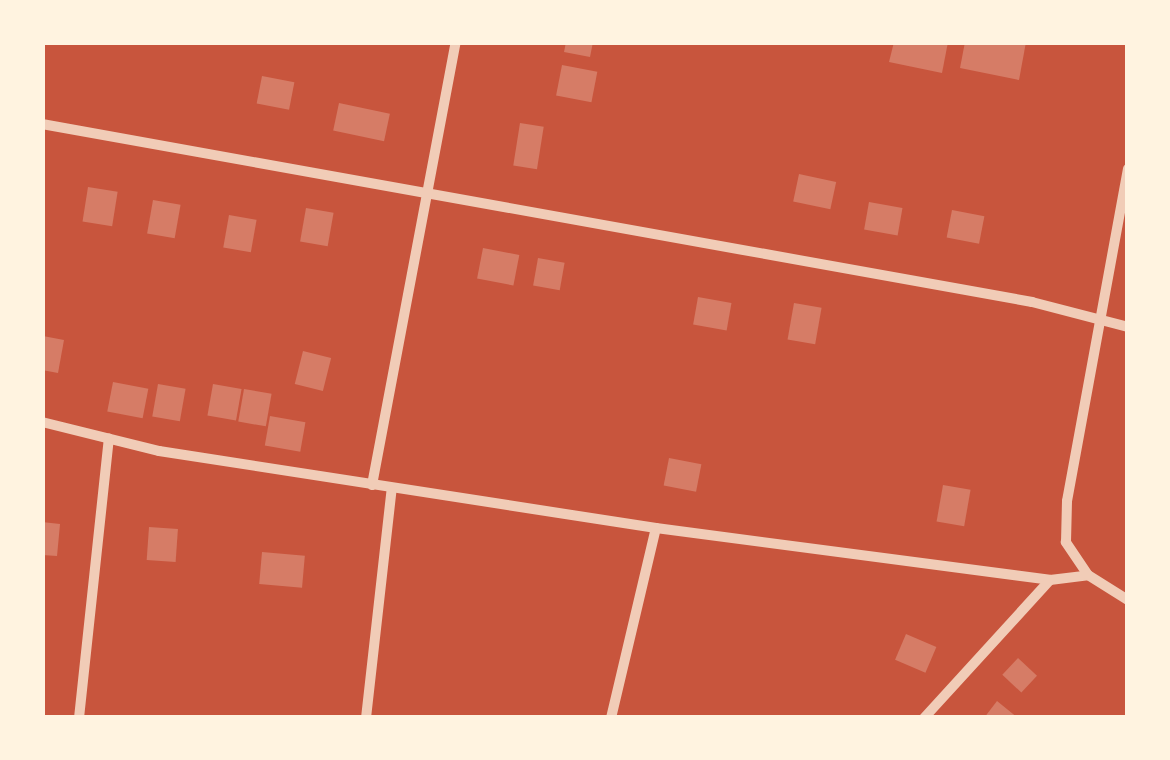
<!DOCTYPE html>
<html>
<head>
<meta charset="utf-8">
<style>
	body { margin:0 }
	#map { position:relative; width:1170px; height:760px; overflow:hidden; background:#c8553d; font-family:Commissioner,sans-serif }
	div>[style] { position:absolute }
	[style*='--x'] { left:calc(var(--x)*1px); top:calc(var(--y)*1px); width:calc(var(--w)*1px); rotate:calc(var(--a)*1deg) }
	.building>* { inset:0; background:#d67c66; transform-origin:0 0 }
	.minor>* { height:10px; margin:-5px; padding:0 5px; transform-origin:5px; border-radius:5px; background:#f1ccb7 }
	span { translate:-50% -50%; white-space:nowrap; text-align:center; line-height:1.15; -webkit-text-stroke:10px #fff3e0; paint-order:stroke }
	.frame { position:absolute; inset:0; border:45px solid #fff3e0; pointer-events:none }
</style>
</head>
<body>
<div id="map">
	<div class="building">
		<i style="clip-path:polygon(566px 42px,593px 42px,590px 57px,564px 52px)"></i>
		<i style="clip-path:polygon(894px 42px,948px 42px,942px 73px,889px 62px)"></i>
		<i style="clip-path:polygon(965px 42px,1026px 42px,1019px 80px,960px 68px)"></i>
		<i style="left:562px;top:65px;width:36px;height:31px;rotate:11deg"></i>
		<i style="left:262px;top:76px;width:33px;height:28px;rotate:11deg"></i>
		<i style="left:339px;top:103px;width:52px;height:28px;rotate:12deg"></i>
		<i style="left:520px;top:123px;width:24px;height:43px;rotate:9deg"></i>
		<i style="left:799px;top:174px;width:38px;height:28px;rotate:12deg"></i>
		<i style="left:88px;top:187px;width:30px;height:35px;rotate:9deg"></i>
		<i style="left:153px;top:200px;width:28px;height:34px;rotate:10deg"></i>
		<i style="left:869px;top:202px;width:34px;height:28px;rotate:10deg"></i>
		<i style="left:306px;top:208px;width:28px;height:34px;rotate:10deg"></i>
		<i style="left:952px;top:210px;width:33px;height:28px;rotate:11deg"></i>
		<i style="left:229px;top:215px;width:28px;height:33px;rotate:10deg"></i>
		<i style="left:483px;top:248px;width:37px;height:31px;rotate:11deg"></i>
		<i style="left:538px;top:258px;width:27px;height:28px;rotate:10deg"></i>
		<i style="left:698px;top:297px;width:34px;height:28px;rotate:10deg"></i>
		<i style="left:794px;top:303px;width:28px;height:37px;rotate:10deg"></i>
		<i style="clip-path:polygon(43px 336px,64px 340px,58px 373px,42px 370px)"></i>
		<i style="left:303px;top:351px;width:29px;height:34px;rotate:14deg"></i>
		<i style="left:113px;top:382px;width:36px;height:30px;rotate:11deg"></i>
		<i style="left:158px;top:384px;width:28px;height:33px;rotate:10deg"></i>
		<i style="left:213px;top:384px;width:29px;height:32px;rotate:10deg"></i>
		<i style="left:244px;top:389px;width:28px;height:33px;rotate:10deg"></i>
		<i style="left:270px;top:416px;width:36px;height:30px;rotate:10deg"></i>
		<i style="left:669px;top:458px;width:33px;height:28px;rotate:11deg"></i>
		<i style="left:943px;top:485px;width:28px;height:37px;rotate:10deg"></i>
		<i style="clip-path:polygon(42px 522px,60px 524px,57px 556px,42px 555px)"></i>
		<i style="left:149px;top:527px;width:29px;height:33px;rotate:4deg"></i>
		<i style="left:262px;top:552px;width:43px;height:32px;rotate:5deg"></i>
		<i style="left:906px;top:634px;width:33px;height:28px;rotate:23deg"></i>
		<i style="left:1018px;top:658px;width:26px;height:23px;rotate:43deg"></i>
		<i style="clip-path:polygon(997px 701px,1018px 718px,984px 718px)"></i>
	</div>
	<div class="minor">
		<i style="--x:42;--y:124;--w:1006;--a:10.19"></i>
		<i style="--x:1032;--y:302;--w:99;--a:14.6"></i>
		<i style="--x:42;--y:422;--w:121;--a:13.9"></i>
		<i style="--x:159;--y:451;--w:503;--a:8.81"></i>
		<i style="--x:656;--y:528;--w:397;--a:7.5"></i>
		<i style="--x:1050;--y:580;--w:38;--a:-7"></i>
		<i style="--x:1088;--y:575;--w:47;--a:32"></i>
		<i style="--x:372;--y:485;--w:451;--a:-79.3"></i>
		<i style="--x:1088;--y:575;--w:40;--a:-124"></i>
		<i style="--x:1066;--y:542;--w:41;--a:-88.6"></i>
		<i style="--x:1067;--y:501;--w:338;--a:-79.6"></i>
		<i style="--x:79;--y:718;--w:281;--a:-83.9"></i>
		<i style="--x:366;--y:718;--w:231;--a:-83.6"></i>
		<i style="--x:611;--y:718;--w:195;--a:-76.7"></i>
		<i style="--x:924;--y:718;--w:187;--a:-47.6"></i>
	</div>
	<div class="frame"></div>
</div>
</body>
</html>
